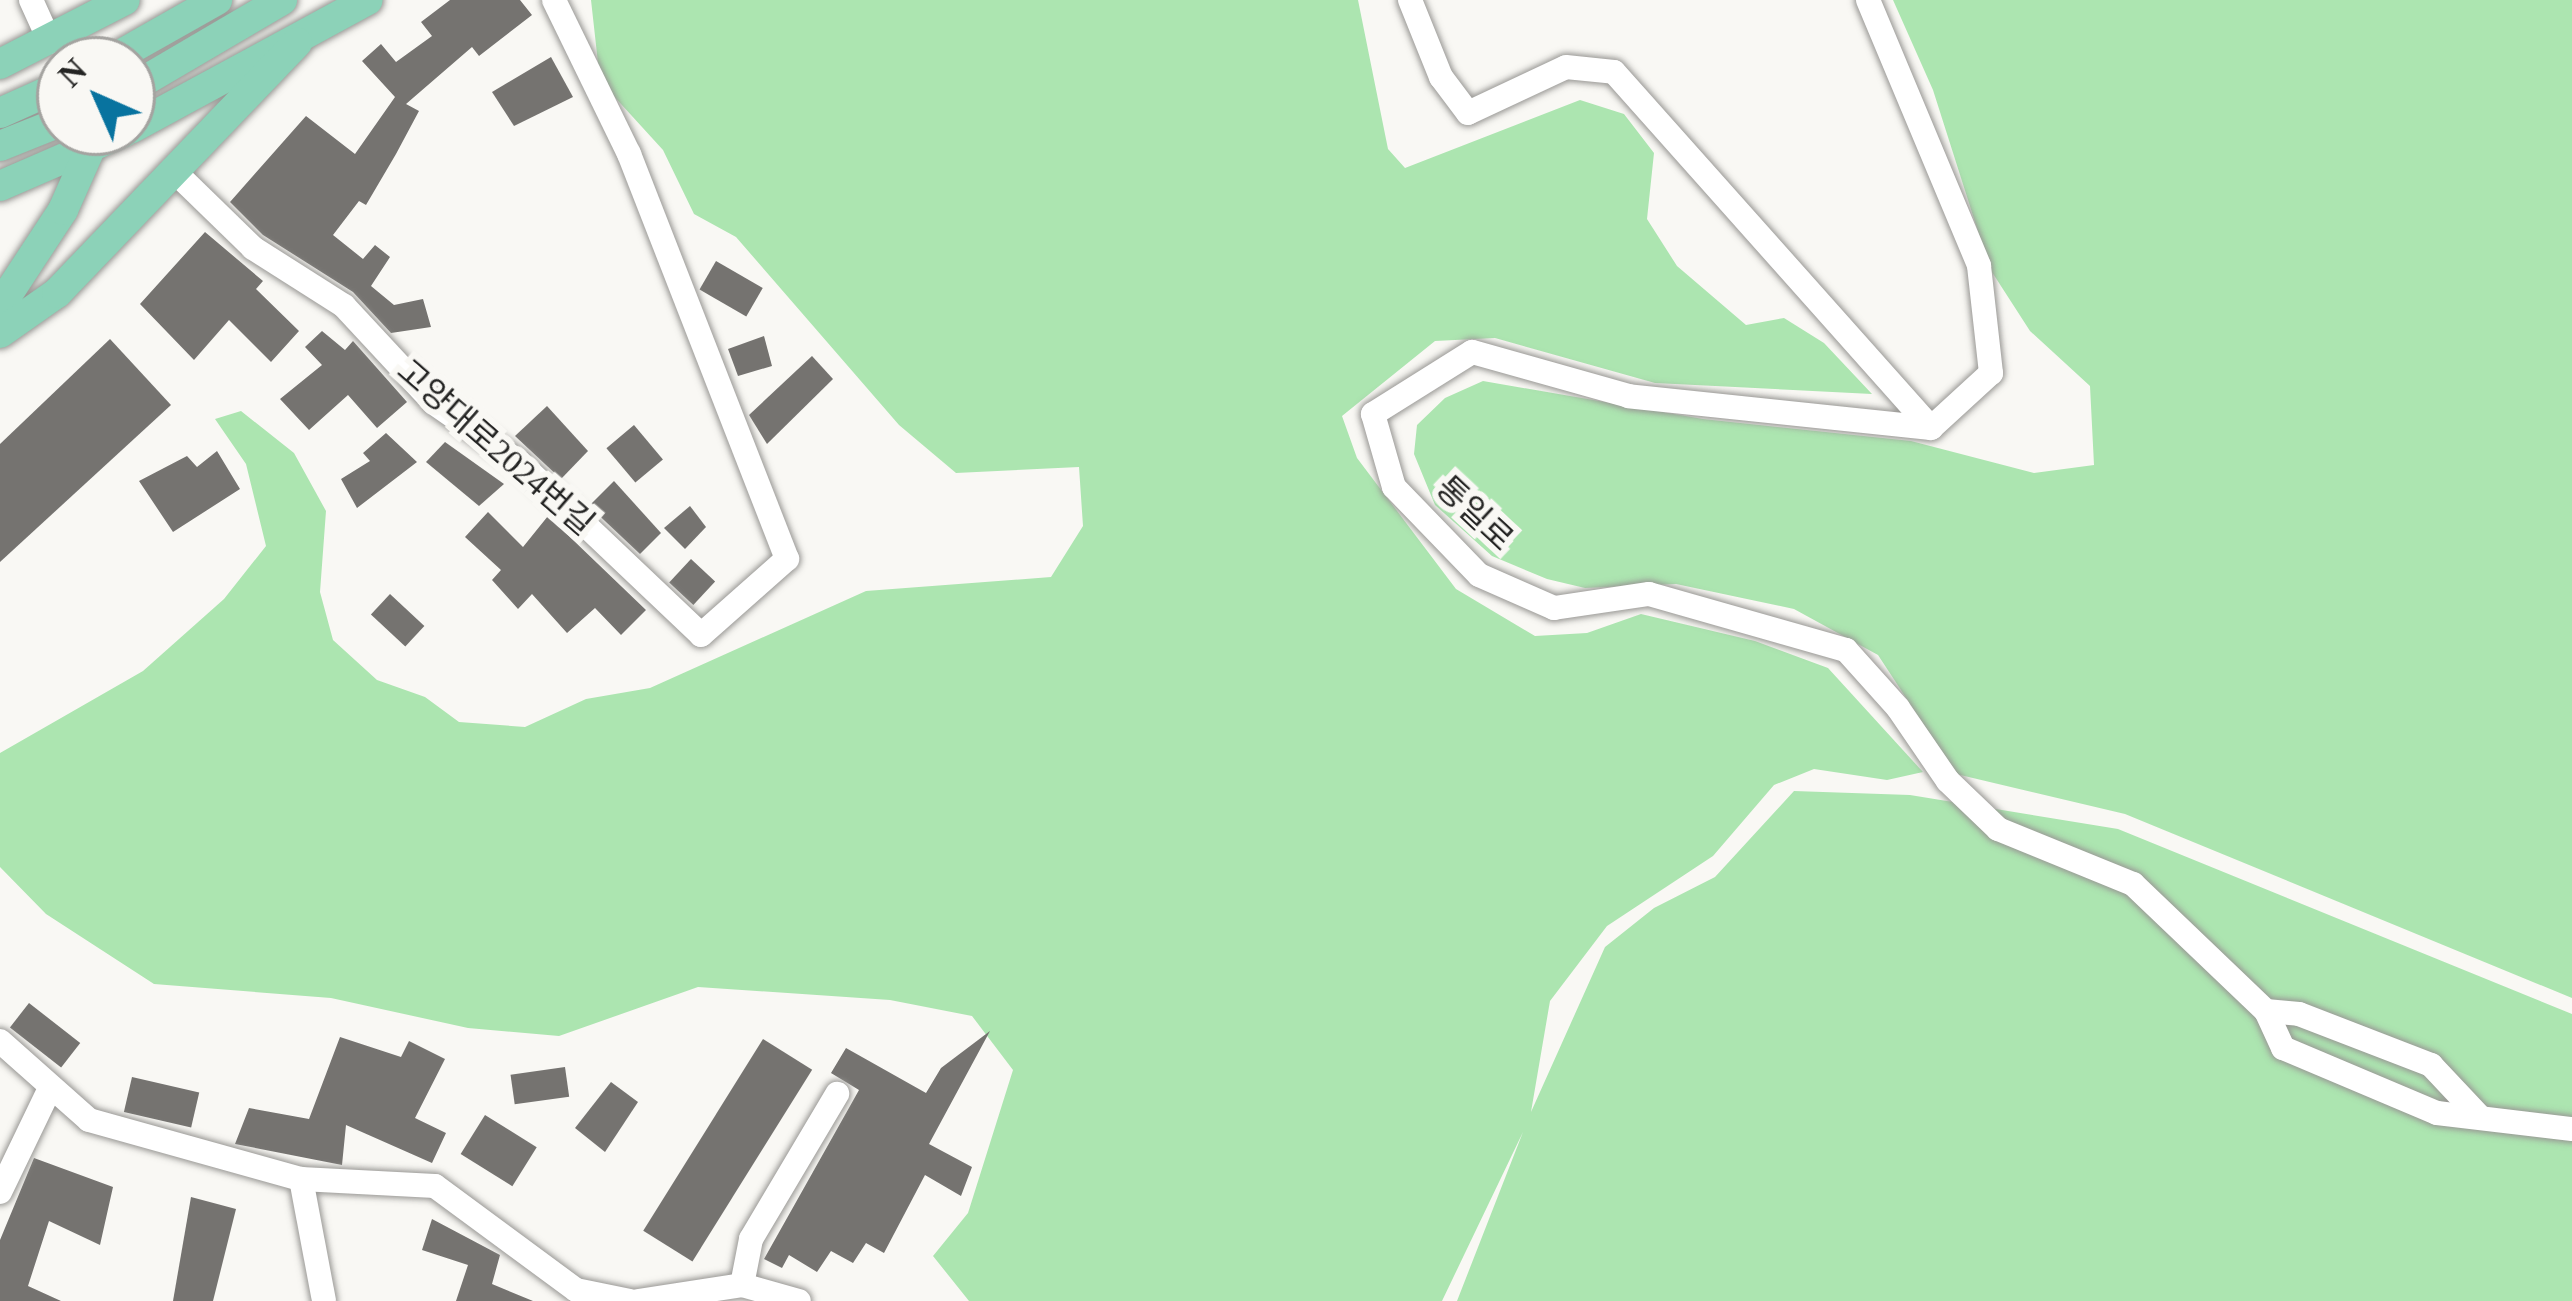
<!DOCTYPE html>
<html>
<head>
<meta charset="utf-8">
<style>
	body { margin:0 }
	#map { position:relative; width:2572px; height:1301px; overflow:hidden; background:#f9f8f4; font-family:"Times New Roman","Noto Sans KR",serif }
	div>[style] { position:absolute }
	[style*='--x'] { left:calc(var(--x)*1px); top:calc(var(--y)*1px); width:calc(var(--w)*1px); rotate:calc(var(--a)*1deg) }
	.green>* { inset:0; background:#ace5b0 }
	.building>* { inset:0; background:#757370; transform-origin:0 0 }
	.roads { filter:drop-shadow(0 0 3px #999895) drop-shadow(0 0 3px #999895) }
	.minor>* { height:24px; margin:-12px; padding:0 12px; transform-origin:12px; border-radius:12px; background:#fff }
	.major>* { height:30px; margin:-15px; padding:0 15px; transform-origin:15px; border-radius:15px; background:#8cd2b8 }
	span { translate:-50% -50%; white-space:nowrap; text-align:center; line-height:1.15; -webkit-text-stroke:12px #f9f8f4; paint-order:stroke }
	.street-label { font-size:33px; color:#242423 }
	.north { position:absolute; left:36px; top:36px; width:120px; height:120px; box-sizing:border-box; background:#f9f8f4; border:3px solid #a4a3a0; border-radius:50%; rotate:315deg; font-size:33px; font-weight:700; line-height:48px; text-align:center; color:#242423 }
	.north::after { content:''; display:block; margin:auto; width:42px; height:54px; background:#08739f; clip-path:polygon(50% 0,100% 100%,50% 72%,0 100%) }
</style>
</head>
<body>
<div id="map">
	<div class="green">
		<i style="clip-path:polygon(591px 0,1358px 0,1388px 149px,1405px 168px,1580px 100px,1624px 114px,1654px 153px,1647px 219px,1677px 266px,1746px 325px,1784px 318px,1824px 343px,1872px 394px,1655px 383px,1495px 338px,1435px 341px,1342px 416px,1357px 458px,1456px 589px,1535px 636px,1587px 633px,1641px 614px,1755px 641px,1828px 668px,1923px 772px,1887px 780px,1814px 769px,1774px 785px,1713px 856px,1607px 926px,1550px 1001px,1531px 1112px,1605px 947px,1654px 908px,1715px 877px,1794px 791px,1910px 795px,2118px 829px,2572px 1014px,2572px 1301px,1457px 1301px,1523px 1132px,1442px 1301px,969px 1301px,933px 1256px,968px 1213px,1013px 1070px,972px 1016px,890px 1000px,698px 987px,559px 1036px,468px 1028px,331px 998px,154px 984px,46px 914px,0 867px,0 753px,143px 671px,224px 599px,266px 546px,246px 464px,215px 419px,241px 411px,294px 453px,326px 511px,320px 592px,333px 640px,377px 680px,425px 697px,459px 722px,525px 727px,586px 699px,650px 688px,866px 591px,1051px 577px,1083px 526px,1079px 467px,956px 473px,899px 425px,736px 237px,694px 214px,663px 150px,600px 81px)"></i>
		<i style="clip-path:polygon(1893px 0,2572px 0,2572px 998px,2125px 814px,1956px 774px,1878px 655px,1794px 609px,1676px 584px,1585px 588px,1547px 579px,1492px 556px,1435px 505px,1414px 454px,1417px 425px,1445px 398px,1483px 381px,1703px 419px,1911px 441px,2034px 473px,2094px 465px,2090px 386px,2030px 331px,1990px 269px,1933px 90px)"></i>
	</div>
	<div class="building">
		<i style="clip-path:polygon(450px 0,520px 0,532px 15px,479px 56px,472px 47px,406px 104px,419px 111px,396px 154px,366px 205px,359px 201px,333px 235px,363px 259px,375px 245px,390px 257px,371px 286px,394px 305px,423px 299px,431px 327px,391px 333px,353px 292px,263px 235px,230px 202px,306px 116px,355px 154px,395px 97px,362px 61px,381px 44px,396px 62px,432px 36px,421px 22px)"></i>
		<i style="clip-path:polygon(551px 57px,573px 97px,514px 126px,492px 92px)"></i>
		<i style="clip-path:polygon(205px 232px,263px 281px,256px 289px,299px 331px,271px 362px,229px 320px,194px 360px,140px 304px)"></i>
		<i style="left:716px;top:261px;width:54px;height:33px;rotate:30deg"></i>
		<i style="clip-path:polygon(322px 331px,345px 350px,353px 341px,407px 402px,377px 428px,348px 395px,309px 430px,280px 399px,322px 365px,305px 347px)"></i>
		<i style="clip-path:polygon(764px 336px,772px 366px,738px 376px,728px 349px)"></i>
		<i style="clip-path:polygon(110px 339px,171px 405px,0 562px,0 444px)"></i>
		<i style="clip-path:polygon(812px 356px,833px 379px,767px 444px,749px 415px)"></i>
		<i style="clip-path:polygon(547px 406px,588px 451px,561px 479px,515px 436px)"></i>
		<i style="left:634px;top:425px;width:45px;height:36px;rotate:50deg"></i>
		<i style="clip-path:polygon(386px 433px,417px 462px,357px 508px,341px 479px,370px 461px,363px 453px)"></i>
		<i style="clip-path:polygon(445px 442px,504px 484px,479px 506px,426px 462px)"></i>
		<i style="clip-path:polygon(217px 451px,240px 489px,173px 532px,139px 481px,187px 456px,197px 467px)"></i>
		<i style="clip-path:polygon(614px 481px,661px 533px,640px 554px,589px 506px)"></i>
		<i style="clip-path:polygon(690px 506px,706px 527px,685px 549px,664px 528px)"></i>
		<i style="clip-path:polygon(488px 512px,523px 547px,548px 516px,646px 610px,621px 635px,595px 608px,567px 633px,532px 594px,518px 609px,492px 580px,501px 570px,465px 537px)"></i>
		<i style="left:691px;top:559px;width:33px;height:32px;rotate:43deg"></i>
		<i style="left:390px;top:594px;width:47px;height:28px;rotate:43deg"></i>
		<i style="left:29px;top:1003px;width:65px;height:31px;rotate:38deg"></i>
		<i style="clip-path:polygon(990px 1031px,929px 1144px,972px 1167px,961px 1196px,925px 1175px,884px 1253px,866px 1243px,853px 1263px,831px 1251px,817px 1272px,789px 1255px,782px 1268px,764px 1259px,859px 1090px,831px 1073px,846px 1048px,926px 1093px,941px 1068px)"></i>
		<i style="clip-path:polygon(340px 1037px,401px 1057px,409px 1041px,445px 1059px,415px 1118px,446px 1133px,432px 1163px,346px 1125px,342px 1165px,235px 1144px,249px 1108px,309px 1119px)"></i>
		<i style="left:763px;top:1039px;width:58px;height:226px;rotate:32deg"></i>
		<i style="left:565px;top:1067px;width:30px;height:55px;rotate:82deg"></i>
		<i style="left:132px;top:1077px;width:69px;height:36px;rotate:13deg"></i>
		<i style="clip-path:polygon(611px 1082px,638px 1102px,605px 1152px,575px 1128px)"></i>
		<i style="left:485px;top:1115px;width:61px;height:46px;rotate:32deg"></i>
		<i style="clip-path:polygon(34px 1158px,113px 1187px,100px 1245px,49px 1221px,28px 1286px,61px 1301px,0 1301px,0 1240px)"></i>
		<i style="clip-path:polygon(191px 1197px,236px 1209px,213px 1301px,173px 1301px)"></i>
		<i style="clip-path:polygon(432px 1219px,500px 1255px,492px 1284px,533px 1301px,456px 1301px,468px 1265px,422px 1250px)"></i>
	</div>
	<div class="roads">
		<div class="minor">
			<i style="--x:31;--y:0;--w:46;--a:65.7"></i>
			<i style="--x:1410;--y:0;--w:83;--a:68.1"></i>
			<i style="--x:1441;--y:77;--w:45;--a:53.1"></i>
			<i style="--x:1468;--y:113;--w:108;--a:-25.1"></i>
			<i style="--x:1566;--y:67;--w:48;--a:5.9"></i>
			<i style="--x:1614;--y:72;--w:477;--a:48.3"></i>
			<i style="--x:1868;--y:0;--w:288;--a:67.3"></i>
			<i style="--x:1979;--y:266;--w:108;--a:83.6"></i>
			<i style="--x:1991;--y:373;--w:81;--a:137.5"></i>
			<i style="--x:1931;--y:428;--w:304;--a:-174"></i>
			<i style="--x:1629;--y:396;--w:163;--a:-164.3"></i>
			<i style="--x:1472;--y:352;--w:117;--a:147.9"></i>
			<i style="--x:1373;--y:414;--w:76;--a:74"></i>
			<i style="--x:1394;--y:487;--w:122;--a:46"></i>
			<i style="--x:1479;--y:575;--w:82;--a:23.7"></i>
			<i style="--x:1554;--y:608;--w:96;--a:-8.4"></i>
			<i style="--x:1649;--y:594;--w:205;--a:15.9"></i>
			<i style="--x:1846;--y:650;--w:78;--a:48.1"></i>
			<i style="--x:1898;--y:708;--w:88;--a:55.6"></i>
			<i style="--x:1948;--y:781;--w:69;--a:43.8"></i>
			<i style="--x:1998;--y:829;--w:146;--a:22.2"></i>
			<i style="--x:2133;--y:884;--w:184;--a:43.7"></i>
			<i style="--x:2266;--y:1011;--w:41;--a:65.3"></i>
			<i style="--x:2283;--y:1048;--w:167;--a:22.9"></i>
			<i style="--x:2437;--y:1113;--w:136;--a:6.8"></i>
			<i style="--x:177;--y:174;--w:106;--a:44.2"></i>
			<i style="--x:253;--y:248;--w:108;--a:32.5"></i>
			<i style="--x:344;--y:306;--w:132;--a:47.1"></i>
			<i style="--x:434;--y:403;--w:103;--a:34.8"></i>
			<i style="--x:519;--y:462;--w:251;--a:43.5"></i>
			<i style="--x:701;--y:635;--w:115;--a:-41.5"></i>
			<i style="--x:787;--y:559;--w:435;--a:-111.3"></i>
			<i style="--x:629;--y:154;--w:171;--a:-116"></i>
			<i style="--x:2266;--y:1011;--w:33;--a:5"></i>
			<i style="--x:2299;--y:1014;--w:142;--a:21.1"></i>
			<i style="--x:2431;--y:1065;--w:70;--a:46.7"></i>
			<i style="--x:0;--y:1041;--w:119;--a:41.6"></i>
			<i style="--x:89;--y:1120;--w:220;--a:15.6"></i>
			<i style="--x:301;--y:1179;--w:134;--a:3"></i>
			<i style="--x:435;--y:1186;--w:175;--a:36.4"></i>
			<i style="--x:576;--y:1290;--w:55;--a:11.5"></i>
			<i style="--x:301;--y:1179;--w:124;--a:79.3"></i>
			<i style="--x:0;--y:1192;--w:113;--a:-64.3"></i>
			<i style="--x:742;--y:1285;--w:47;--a:-78.9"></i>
			<i style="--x:751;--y:1239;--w:169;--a:-59.3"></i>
			<i style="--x:638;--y:1301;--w:105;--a:-8.7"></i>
			<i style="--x:742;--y:1285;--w:59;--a:15.7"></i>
		</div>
		<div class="major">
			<i style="--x:111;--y:60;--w:122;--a:-29.5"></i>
			<i style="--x:0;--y:64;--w:140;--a:-27.1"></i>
			<i style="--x:132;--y:88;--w:174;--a:-30.4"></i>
			<i style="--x:0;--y:113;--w:66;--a:-24.2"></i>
			<i style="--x:132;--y:128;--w:268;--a:-28.5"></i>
			<i style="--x:0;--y:146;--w:65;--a:-21.8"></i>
			<i style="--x:0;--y:186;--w:135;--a:-23.5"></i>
			<i style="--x:0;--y:306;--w:115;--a:-56.7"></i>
			<i style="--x:63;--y:210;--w:67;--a:-66.1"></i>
			<i style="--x:0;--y:333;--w:70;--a:-35.1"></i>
			<i style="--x:57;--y:293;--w:347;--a:-46.2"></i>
		</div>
	</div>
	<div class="street-label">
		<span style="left:495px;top:448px;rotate:41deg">고양대로2024번길</span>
		<span style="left:1474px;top:514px;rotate:43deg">통일로</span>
	</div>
	<div class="north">N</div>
</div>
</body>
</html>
